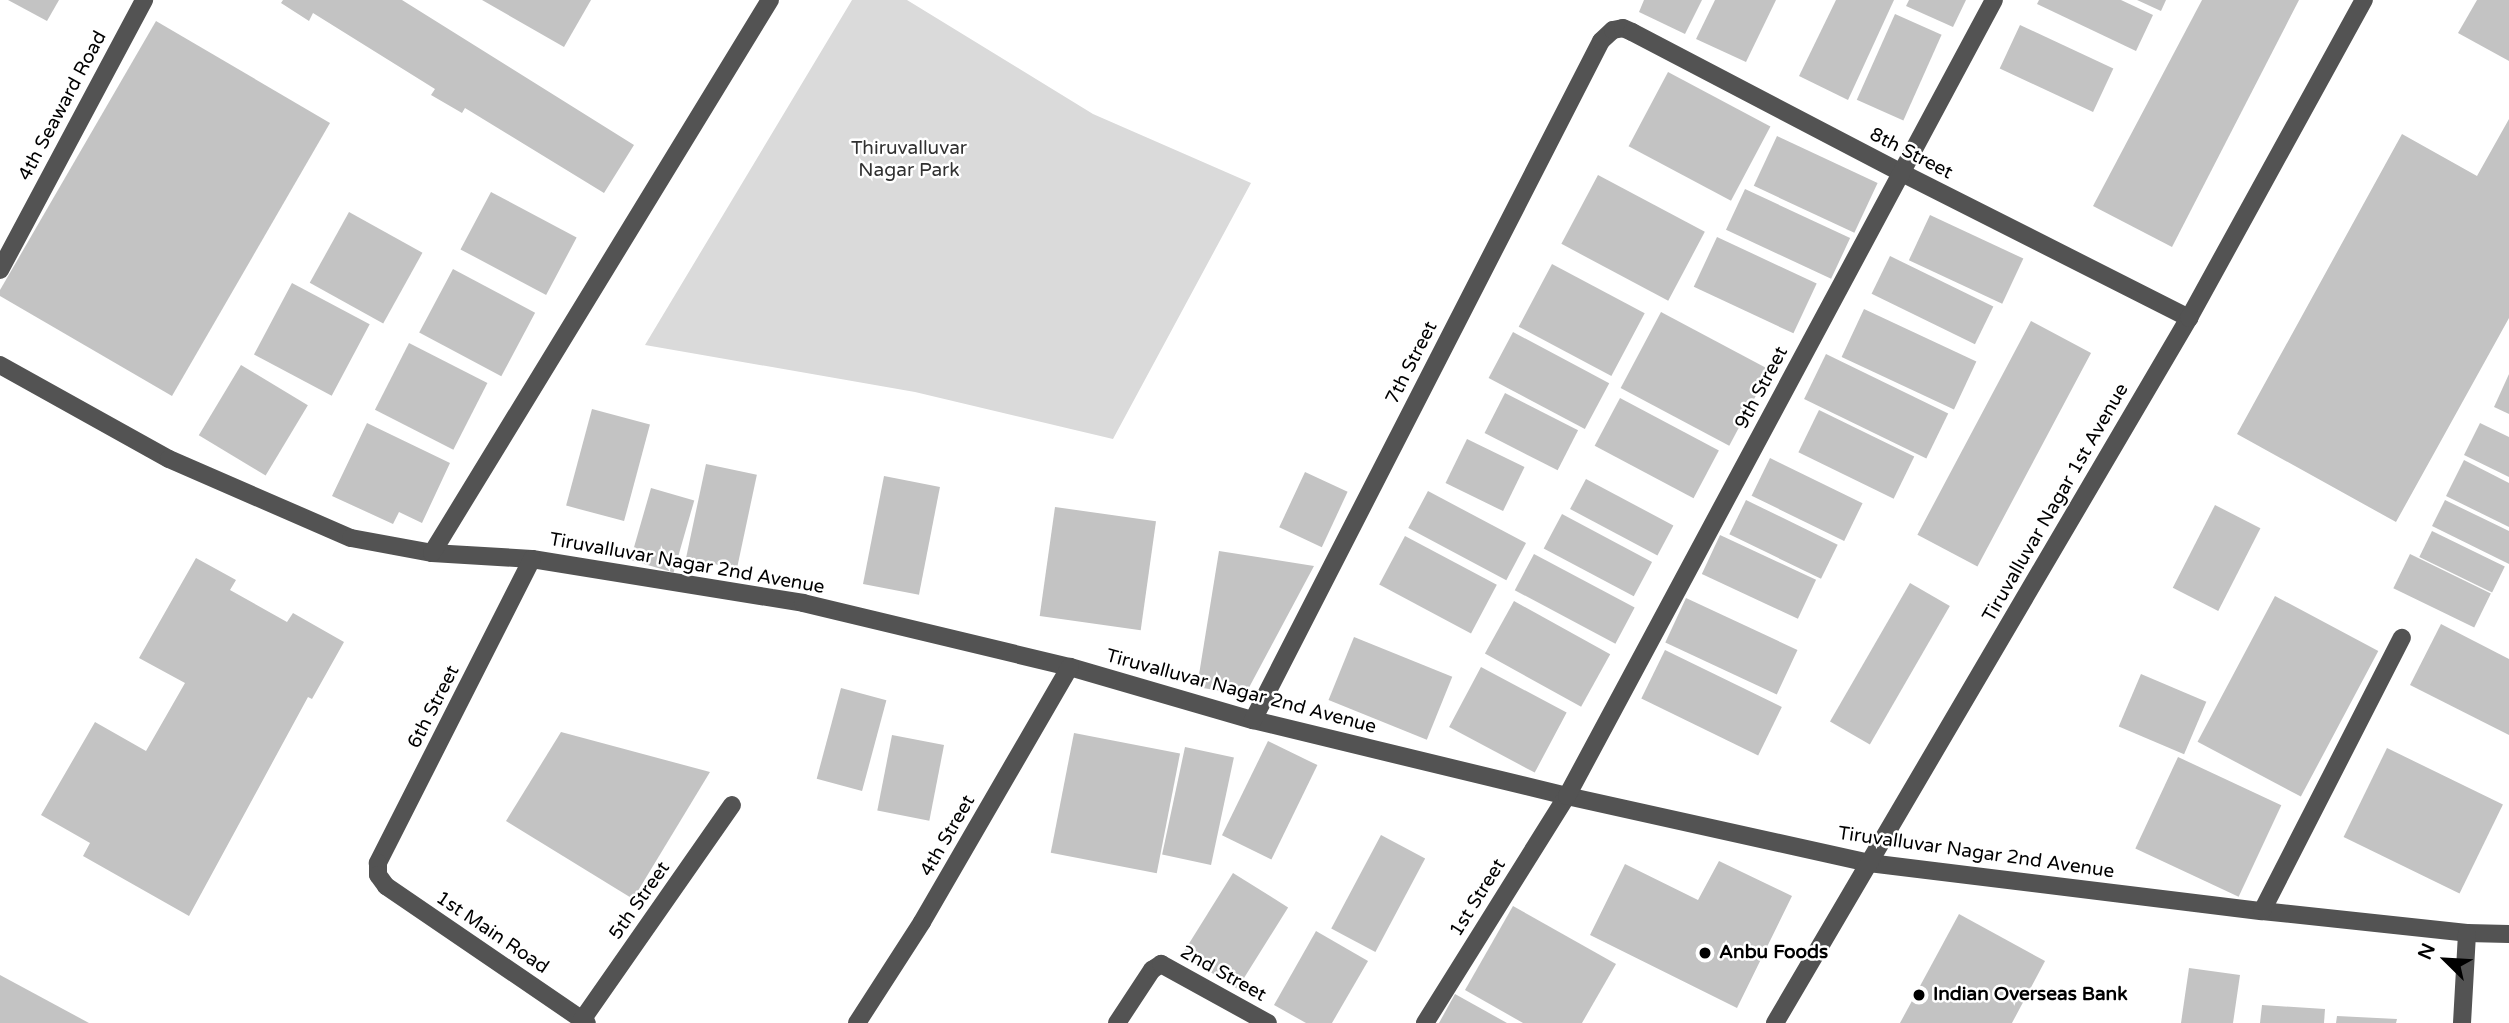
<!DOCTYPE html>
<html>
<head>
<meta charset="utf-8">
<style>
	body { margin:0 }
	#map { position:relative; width:2509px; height:1023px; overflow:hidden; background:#fff; font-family:"Varela Round",sans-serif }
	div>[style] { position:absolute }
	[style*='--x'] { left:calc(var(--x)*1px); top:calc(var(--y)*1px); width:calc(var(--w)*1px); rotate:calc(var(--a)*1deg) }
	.green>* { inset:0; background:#dadada }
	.building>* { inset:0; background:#c3c3c3; transform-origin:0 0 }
	.minor>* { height:18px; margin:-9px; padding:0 9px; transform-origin:9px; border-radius:9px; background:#535353 }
	.dots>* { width:19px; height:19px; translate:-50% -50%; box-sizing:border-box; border:4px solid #fff; border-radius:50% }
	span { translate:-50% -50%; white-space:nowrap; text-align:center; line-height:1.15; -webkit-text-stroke:5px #fff; paint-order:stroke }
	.street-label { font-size:19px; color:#000 }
	.park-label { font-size:19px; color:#313131 }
	.poi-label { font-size:19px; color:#000; font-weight:700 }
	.left { translate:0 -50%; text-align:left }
	.north { position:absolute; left:2411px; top:925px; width:70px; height:70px; -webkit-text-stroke:5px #fff; paint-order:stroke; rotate:294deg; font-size:19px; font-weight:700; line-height:28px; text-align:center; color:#000 }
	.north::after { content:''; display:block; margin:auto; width:24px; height:32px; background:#000; clip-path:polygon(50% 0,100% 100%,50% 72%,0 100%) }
</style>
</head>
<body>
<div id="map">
	<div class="green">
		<i style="clip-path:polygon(852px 0,907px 0,1093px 114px,1251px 183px,1113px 439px,915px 392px,645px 345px)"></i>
	</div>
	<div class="building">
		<i style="clip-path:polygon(8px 0,59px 0,47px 21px)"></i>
		<i style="clip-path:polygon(283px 0,402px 0,634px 145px,604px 193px,465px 108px,462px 113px,431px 95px,435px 89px,313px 13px,309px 21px,281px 3px)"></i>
		<i style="clip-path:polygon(482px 0,591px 0,564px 47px)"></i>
		<i style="clip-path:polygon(1644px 0,1702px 0,1685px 34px,1639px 12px)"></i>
		<i style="clip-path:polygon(1715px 0,1776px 0,1746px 62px,1696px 39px)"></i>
		<i style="clip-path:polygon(1836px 0,1894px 0,1848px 100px,1799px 76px)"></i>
		<i style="clip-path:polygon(1909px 0,1966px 0,1953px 27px,1906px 6px)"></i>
		<i style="clip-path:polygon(2039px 0,2121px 0,2153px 15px,2136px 51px,2037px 4px)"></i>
		<i style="clip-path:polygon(2137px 0,2166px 0,2161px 11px)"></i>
		<i style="clip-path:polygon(2202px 0,2299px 0,2172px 247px,2093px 206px)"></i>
		<i style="clip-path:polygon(2477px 0,2509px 0,2509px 61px,2458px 33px)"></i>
		<i style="left:1895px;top:14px;width:51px;height:94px;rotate:24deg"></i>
		<i style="clip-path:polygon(156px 21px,330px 123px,172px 396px,0 296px,0 290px)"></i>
		<i style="left:2020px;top:25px;width:103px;height:48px;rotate:25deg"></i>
		<i style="left:1668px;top:72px;width:116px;height:84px;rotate:28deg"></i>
		<i style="clip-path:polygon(2509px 119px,2509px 318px,2396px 522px,2237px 434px,2402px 134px,2477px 176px)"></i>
		<i style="left:1777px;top:136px;width:111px;height:55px;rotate:25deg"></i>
		<i style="left:1598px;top:175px;width:121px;height:78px;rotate:28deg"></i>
		<i style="left:1745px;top:189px;width:116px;height:45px;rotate:25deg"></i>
		<i style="left:491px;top:192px;width:97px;height:65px;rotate:28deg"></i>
		<i style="left:349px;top:212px;width:84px;height:81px;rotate:29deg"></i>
		<i style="left:1930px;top:215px;width:103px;height:50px;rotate:25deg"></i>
		<i style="left:1717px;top:237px;width:110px;height:55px;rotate:25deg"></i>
		<i style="left:1890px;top:256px;width:115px;height:42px;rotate:26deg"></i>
		<i style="left:1552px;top:264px;width:105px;height:71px;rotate:28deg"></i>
		<i style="left:453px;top:269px;width:93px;height:72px;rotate:28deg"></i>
		<i style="left:292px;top:283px;width:88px;height:81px;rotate:28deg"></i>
		<i style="left:1864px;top:309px;width:124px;height:53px;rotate:25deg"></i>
		<i style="left:1661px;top:312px;width:123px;height:86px;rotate:28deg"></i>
		<i style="left:2031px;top:321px;width:68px;height:242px;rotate:28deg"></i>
		<i style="left:1513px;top:332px;width:109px;height:52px;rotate:28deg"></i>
		<i style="left:409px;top:343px;width:88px;height:75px;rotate:27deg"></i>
		<i style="left:1826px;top:354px;width:136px;height:50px;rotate:26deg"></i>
		<i style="left:241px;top:365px;width:78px;height:82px;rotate:31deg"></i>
		<i style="clip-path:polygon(2509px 374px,2509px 414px,2494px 407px)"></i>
		<i style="left:1505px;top:393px;width:82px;height:45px;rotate:27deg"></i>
		<i style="left:1620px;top:398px;width:112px;height:54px;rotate:28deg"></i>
		<i style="left:592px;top:409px;width:60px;height:100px;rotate:15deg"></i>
		<i style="left:1819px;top:410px;width:106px;height:47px;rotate:26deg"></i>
		<i style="clip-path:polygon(367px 423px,450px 463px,422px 523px,399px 512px,393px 524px,332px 496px)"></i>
		<i style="clip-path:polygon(2480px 423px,2509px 437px,2509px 477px,2464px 455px)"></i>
		<i style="left:1467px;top:439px;width:64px;height:49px;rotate:26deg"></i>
		<i style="left:1770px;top:458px;width:103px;height:42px;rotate:26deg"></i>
		<i style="clip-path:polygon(2464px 460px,2509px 483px,2509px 527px,2446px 496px)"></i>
		<i style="left:706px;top:464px;width:52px;height:96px;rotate:12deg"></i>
		<i style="left:1305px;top:472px;width:47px;height:61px;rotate:25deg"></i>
		<i style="left:884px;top:476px;width:57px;height:110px;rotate:11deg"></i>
		<i style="left:1586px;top:479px;width:99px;height:34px;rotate:28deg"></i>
		<i style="left:651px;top:488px;width:45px;height:75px;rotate:16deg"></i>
		<i style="left:1428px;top:491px;width:111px;height:42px;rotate:28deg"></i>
		<i style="left:1746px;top:500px;width:102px;height:38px;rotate:26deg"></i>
		<i style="clip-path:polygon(2445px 500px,2509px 531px,2509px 564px,2432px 526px)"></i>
		<i style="left:2215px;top:505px;width:51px;height:93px;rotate:27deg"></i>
		<i style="left:1055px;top:507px;width:102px;height:110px;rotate:8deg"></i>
		<i style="left:1562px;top:514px;width:102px;height:39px;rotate:28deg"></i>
		<i style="left:2432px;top:531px;width:81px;height:29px;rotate:26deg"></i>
		<i style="left:1720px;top:535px;width:106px;height:43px;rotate:25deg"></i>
		<i style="left:1405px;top:536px;width:104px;height:55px;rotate:28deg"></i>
		<i style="clip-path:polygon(1219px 551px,1314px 566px,1245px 695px,1197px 687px)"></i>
		<i style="left:1534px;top:554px;width:114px;height:41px;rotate:28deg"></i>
		<i style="left:2410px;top:554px;width:90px;height:38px;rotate:26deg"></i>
		<i style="clip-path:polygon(196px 558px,236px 580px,230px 590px,287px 622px,293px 613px,344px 642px,312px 699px,308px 697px,189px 916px,83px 856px,90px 843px,41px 815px,95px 722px,146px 751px,185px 683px,139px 658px)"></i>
		<i style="left:1910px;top:583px;width:46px;height:160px;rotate:30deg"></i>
		<i style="left:2275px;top:596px;width:117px;height:165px;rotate:28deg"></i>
		<i style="left:1686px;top:598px;width:123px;height:49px;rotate:25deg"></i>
		<i style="left:1514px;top:601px;width:110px;height:60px;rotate:29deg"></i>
		<i style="clip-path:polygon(2441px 624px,2509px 659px,2509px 735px,2410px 685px)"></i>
		<i style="left:1354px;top:637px;width:106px;height:68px;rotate:22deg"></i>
		<i style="left:1665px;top:650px;width:130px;height:54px;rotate:26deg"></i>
		<i style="left:1481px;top:667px;width:97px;height:68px;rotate:28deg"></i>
		<i style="left:2141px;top:674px;width:71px;height:57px;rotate:23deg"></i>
		<i style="left:841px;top:688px;width:47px;height:94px;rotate:15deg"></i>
		<i style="clip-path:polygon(561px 732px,710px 772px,633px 899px,506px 821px)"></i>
		<i style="left:1074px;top:733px;width:108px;height:122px;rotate:11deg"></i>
		<i style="left:892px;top:735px;width:53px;height:77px;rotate:11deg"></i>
		<i style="left:1268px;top:741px;width:55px;height:105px;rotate:26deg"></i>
		<i style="left:1185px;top:747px;width:50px;height:110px;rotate:12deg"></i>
		<i style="left:2387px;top:748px;width:129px;height:99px;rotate:26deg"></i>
		<i style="left:2178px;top:757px;width:114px;height:101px;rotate:25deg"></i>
		<i style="left:1381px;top:835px;width:50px;height:106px;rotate:28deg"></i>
		<i style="clip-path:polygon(1719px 861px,1792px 896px,1737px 1008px,1590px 935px,1625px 864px,1698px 900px)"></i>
		<i style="left:1233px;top:873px;width:65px;height:96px;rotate:32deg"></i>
		<i style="clip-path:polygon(1513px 906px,1616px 964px,1582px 1023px,1523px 1023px,1465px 990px)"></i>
		<i style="clip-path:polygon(1959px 914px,2045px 961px,2012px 1023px,1900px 1023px)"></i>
		<i style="clip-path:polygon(1316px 931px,1368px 961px,1332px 1023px,1306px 1023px,1274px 1005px)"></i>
		<i style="clip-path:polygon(2189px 968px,2240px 975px,2233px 1023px,2181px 1023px)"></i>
		<i style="clip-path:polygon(0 975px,89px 1023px,0 1023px)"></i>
		<i style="clip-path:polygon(1455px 994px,1507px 1023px,1439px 1023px)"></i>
		<i style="clip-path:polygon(2262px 1005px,2325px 1009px,2324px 1023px,2260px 1023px)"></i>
		<i style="clip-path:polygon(2337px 1016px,2397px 1019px,2396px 1023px,2336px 1023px)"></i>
	</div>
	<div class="minor">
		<i style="--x:0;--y:270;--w:306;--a:-61.9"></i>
		<i style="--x:0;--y:365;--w:193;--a:29.1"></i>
		<i style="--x:169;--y:459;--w:198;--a:23.5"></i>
		<i style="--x:351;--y:538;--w:82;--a:10.5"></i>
		<i style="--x:432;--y:553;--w:100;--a:3.4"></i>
		<i style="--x:532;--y:559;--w:275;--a:9.2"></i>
		<i style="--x:803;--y:603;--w:275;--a:13.5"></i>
		<i style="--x:1070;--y:667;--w:191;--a:16.2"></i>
		<i style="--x:1253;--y:720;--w:323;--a:13.6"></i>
		<i style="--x:1567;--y:796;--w:309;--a:12.5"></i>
		<i style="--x:1869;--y:863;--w:396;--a:7"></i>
		<i style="--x:2262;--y:911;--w:206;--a:6.1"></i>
		<i style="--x:2467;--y:933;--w:42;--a:1.4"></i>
		<i style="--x:432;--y:553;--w:648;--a:-58.57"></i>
		<i style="--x:532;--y:559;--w:341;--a:116.9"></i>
		<i style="--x:378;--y:863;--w:12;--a:90"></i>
		<i style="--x:378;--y:875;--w:14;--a:54"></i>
		<i style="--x:386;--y:886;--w:243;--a:34.3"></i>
		<i style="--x:1253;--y:720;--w:763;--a:-62.86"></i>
		<i style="--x:1601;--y:41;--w:16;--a:-43"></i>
		<i style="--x:1613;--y:30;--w:10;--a:-11"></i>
		<i style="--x:1623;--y:28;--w:10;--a:24"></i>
		<i style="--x:1632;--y:32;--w:305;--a:27.6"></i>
		<i style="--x:1902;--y:173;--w:322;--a:26.8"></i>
		<i style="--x:2262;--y:911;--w:307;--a:-62.9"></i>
		<i style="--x:582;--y:1020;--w:262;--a:-55.1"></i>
		<i style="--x:857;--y:1023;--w:120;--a:-57.2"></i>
		<i style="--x:922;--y:922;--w:295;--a:-59.9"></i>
		<i style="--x:1117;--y:1023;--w:64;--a:-56.6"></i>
		<i style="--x:1152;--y:970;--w:11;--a:-34"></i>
		<i style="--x:1161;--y:964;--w:122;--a:28.9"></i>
		<i style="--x:1425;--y:1023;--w:268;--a:-58"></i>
		<i style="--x:1567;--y:796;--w:903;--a:-61.79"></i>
		<i style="--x:1775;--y:1023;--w:818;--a:-59.58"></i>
		<i style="--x:2189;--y:318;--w:363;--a:-61.2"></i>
		<i style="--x:2462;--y:1023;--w:90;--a:-86.8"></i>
	</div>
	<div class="dots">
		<i style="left:1705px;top:953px;background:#000"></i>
		<i style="left:1919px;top:995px;background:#000"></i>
	</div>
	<div class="street-label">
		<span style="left:63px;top:106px;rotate:-62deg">4th Seaward Road</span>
		<span style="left:1911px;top:154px;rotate:27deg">8th Street</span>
		<span style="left:1412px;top:363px;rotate:-63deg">7th Street</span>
		<span style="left:1762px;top:388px;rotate:-62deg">9th Street</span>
		<span style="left:2056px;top:503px;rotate:-60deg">Tiruvalluvar Nagar 1st Avenue</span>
		<span style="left:687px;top:564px;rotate:10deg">Tiruvalluvar Nagar 2nd Avenue</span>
		<span style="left:1241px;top:692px;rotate:15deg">Tiruvalluvar Nagar 2nd Avenue</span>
		<span style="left:434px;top:707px;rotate:-63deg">6th Street</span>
		<span style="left:948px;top:836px;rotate:-60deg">4th Street</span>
		<span style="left:1976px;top:853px;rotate:8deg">Tiruvalluvar Nagar 2nd Avenue</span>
		<span style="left:1478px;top:898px;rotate:-58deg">1st Street</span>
		<span style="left:640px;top:901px;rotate:-55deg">5th Street</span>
		<span style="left:492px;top:933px;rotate:34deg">1st Main Road</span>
		<span style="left:1223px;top:974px;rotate:29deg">2nd Street</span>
	</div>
	<div class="park-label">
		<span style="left:909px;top:160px">Thiruvalluvar<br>Nagar Park</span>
	</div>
	<div class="poi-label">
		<span class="left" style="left:1719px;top:953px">Anbu Foods</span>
		<span class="left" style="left:1933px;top:995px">Indian Overseas Bank</span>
	</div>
	<div class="north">N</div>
</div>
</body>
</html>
